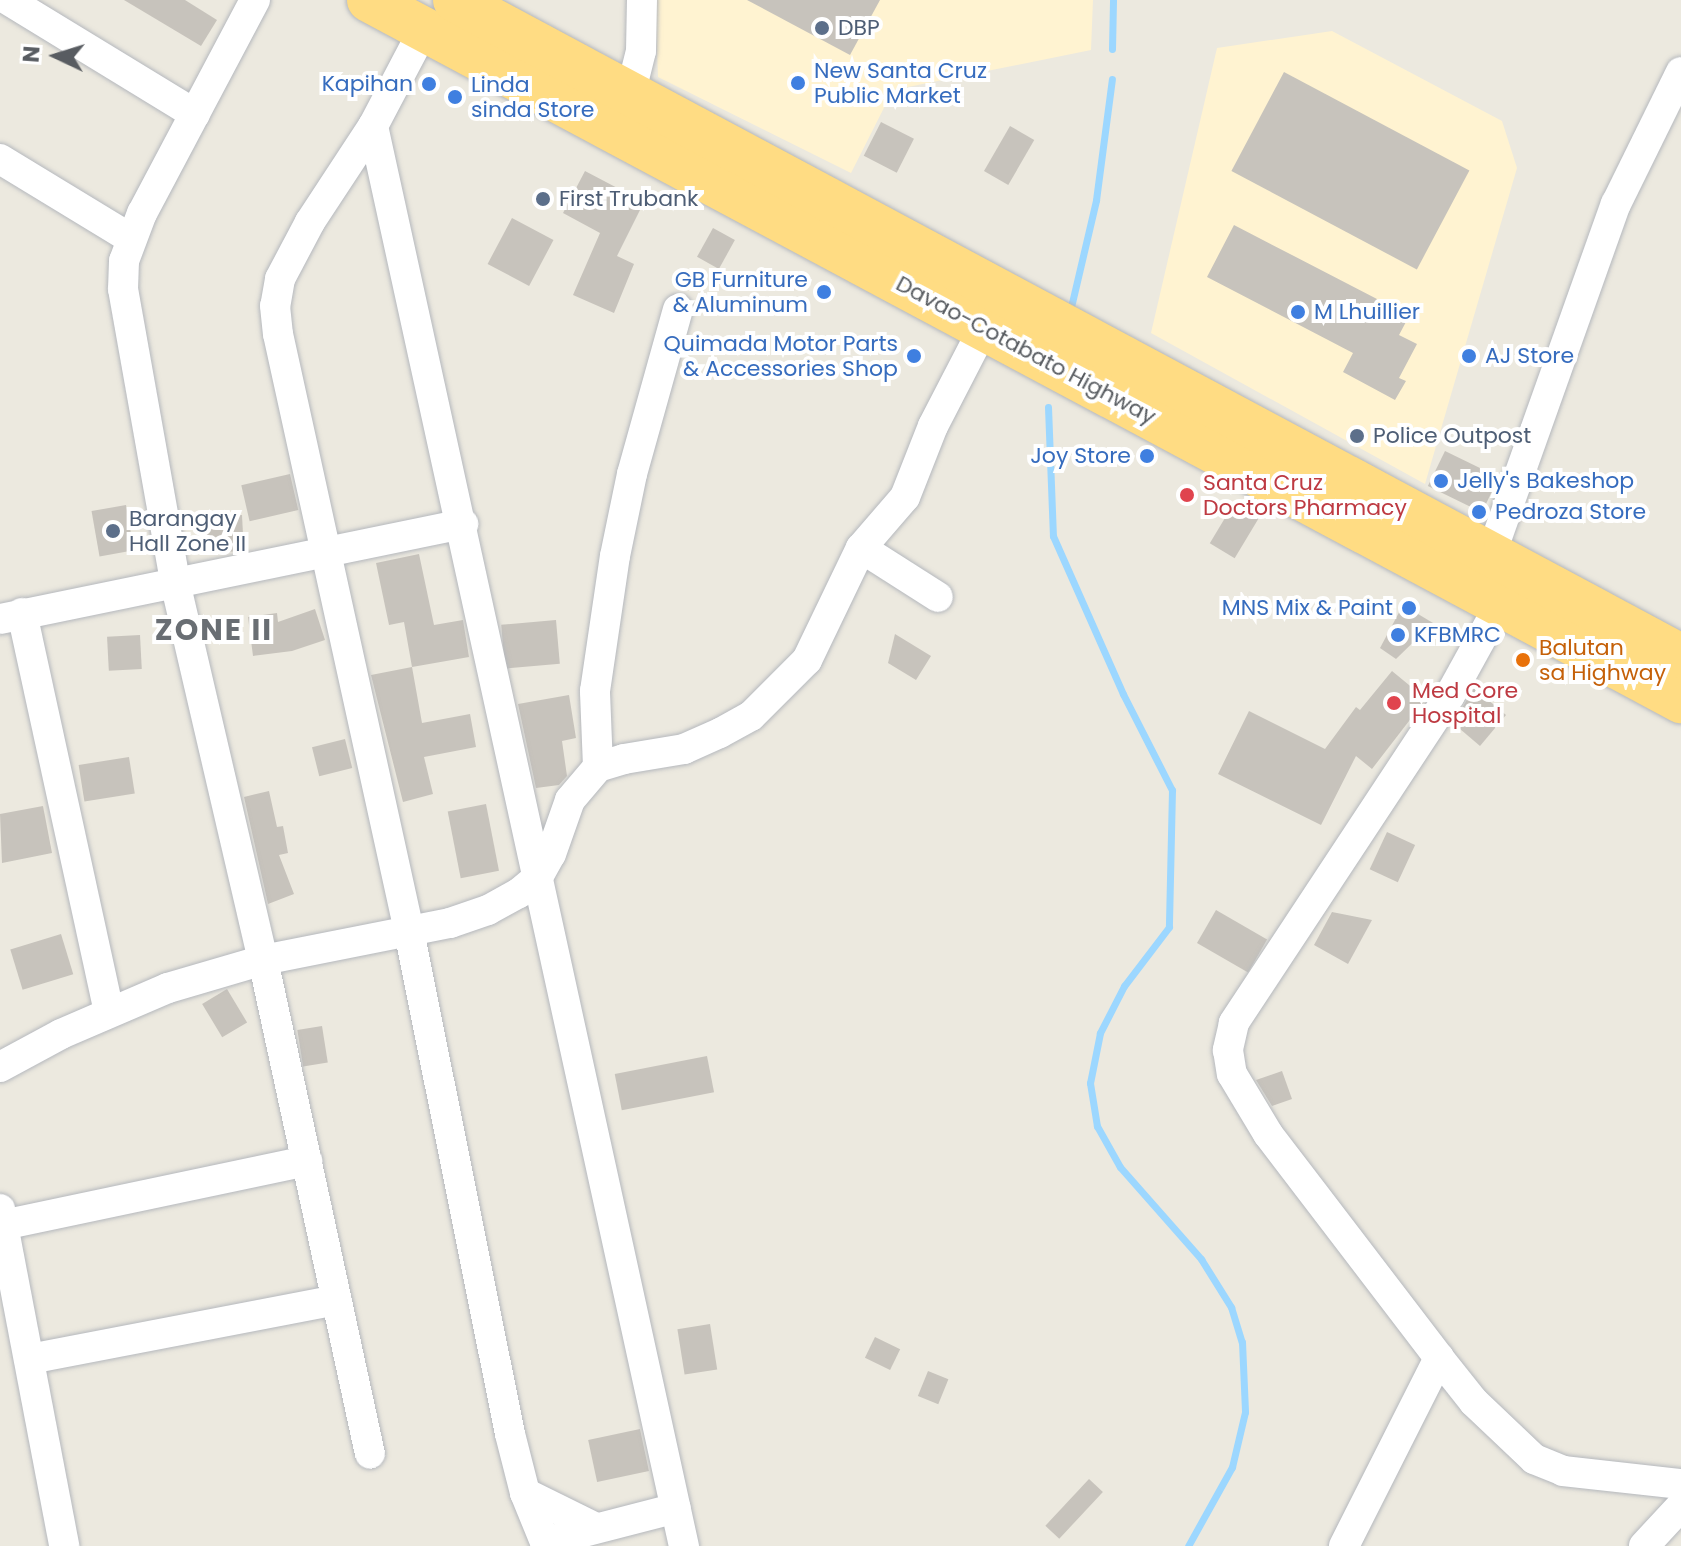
<!DOCTYPE html>
<html>
<head>
<meta charset="utf-8">
<style>
	body { margin:0 }
	#map { position:relative; width:1681px; height:1546px; overflow:hidden; background:#ece9df; font-family:Poppins,sans-serif }
	div>[style] { position:absolute }
	[style*='--x'] { left:calc(var(--x)*1px); top:calc(var(--y)*1px); width:calc(var(--w)*1px); rotate:calc(var(--a)*1deg) }
	.commercial>* { inset:0; background:#fff3d1 }
	.stream>* { height:7px; margin:-3.5px; padding:0 3.5px; transform-origin:3.5px; border-radius:3.5px; background:#9cd7ff }
	.building>* { inset:0; background:#c7c3bc; transform-origin:0 0 }
	.roads { filter:drop-shadow(0 0 2px #b5b8bd) drop-shadow(0 0 2px #b5b8bd) }
	.minor>* { height:30px; margin:-15px; padding:0 15px; transform-origin:15px; border-radius:15px; background:#fff }
	.highway>* { height:44px; margin:-22px; padding:0 22px; transform-origin:22px; border-radius:22px; background:#ffdc83 }
	.dots>* { width:22px; height:22px; translate:-50% -50%; box-sizing:border-box; border:4px solid #fff; border-radius:50% }
	span { translate:-50% -50%; white-space:nowrap; text-align:center; line-height:1.15; -webkit-text-stroke:8px #fff; paint-order:stroke }
	.service-label { font-size:22px; color:#4e5e75 }
	.left { translate:0 -50%; text-align:left }
	.shop-label { font-size:22px; color:#366cbe }
	.right { translate:-100% -50%; text-align:right }
	.street-label { font-size:22px; color:#585c61 }
	.health-label { font-size:22px; color:#be3a42 }
	.food-label { font-size:22px; color:#c56008 }
	.district-label { font-size:30px; color:#696e73; font-weight:700; letter-spacing:2px }
	.north { position:absolute; left:16px; top:16px; width:80px; height:80px; -webkit-text-stroke:6px #fff; paint-order:stroke; rotate:274deg; font-size:22px; font-weight:700; line-height:32px; text-align:center; color:#585c61 }
	.north::after { content:''; display:block; margin:auto; width:28px; height:36px; background:#585c61; clip-path:polygon(50% 0,100% 100%,50% 72%,0 100%) }
</style>
</head>
<body>
<div id="map">
	<div class="commercial">
		<i style="clip-path:polygon(655px 0,1093px 0,1091px 50px,893px 90px,851px 173px,658px 77px)"></i>
		<i style="clip-path:polygon(1332px 31px,1502px 121px,1517px 168px,1425px 484px,1151px 333px,1217px 48px)"></i>
	</div>
	<div class="stream">
		<i style="--x:1112;--y:49;--w:49;--a:-88.8"></i>
		<i style="--x:1071;--y:307;--w:110;--a:-76.8"></i>
		<i style="--x:1096;--y:200;--w:122;--a:-82.5"></i>
		<i style="--x:1048;--y:407;--w:129;--a:87.8"></i>
		<i style="--x:1053;--y:536;--w:173;--a:66.1"></i>
		<i style="--x:1123;--y:694;--w:108;--a:63"></i>
		<i style="--x:1172;--y:790;--w:137;--a:91.3"></i>
		<i style="--x:1169;--y:927;--w:74;--a:127.3"></i>
		<i style="--x:1124;--y:986;--w:53;--a:117.1"></i>
		<i style="--x:1100;--y:1033;--w:51;--a:101.3"></i>
		<i style="--x:1090;--y:1083;--w:44;--a:80.8"></i>
		<i style="--x:1097;--y:1126;--w:47;--a:60.7"></i>
		<i style="--x:1120;--y:1167;--w:123;--a:48.6"></i>
		<i style="--x:1201;--y:1259;--w:57;--a:58"></i>
		<i style="--x:1231;--y:1307;--w:37;--a:73"></i>
		<i style="--x:1242;--y:1342;--w:70;--a:87.5"></i>
		<i style="--x:1245;--y:1412;--w:57;--a:103.3"></i>
		<i style="--x:1232;--y:1467;--w:90;--a:119.1"></i>
	</div>
	<div class="building">
		<i style="clip-path:polygon(124px 0,185px 0,217px 20px,201px 46px)"></i>
		<i style="clip-path:polygon(747px 0,880px 0,850px 55px)"></i>
		<i style="left:1284px;top:72px;width:210px;height:112px;rotate:28deg"></i>
		<i style="left:881px;top:122px;width:37px;height:38px;rotate:27deg"></i>
		<i style="left:1010px;top:126px;width:28px;height:52px;rotate:30deg"></i>
		<i style="clip-path:polygon(585px 171px,644px 202px,617px 256px,634px 264px,614px 313px,573px 295px,600px 233px,563px 213px)"></i>
		<i style="left:512px;top:218px;width:47px;height:52px;rotate:28deg"></i>
		<i style="clip-path:polygon(1234px 225px,1377px 299px,1375px 302px,1407px 320px,1399px 335px,1417px 344px,1399px 378px,1406px 381px,1395px 400px,1343px 372px,1353px 353px,1207px 277px)"></i>
		<i style="left:713px;top:228px;width:25px;height:33px;rotate:29deg"></i>
		<i style="left:1445px;top:451px;width:60px;height:39px;rotate:26deg"></i>
		<i style="left:290px;top:474px;width:37px;height:50px;rotate:77deg"></i>
		<i style="left:1234px;top:503px;width:29px;height:47px;rotate:31deg"></i>
		<i style="left:126px;top:505px;width:46px;height:35px;rotate:80deg"></i>
		<i style="left:242px;top:515px;width:36px;height:38px;rotate:87deg"></i>
		<i style="clip-path:polygon(419px 554px,434px 625px,463px 620px,469px 657px,412px 667px,404px 622px,389px 625px,376px 563px)"></i>
		<i style="clip-path:polygon(1403px 605px,1433px 623px,1396px 659px,1380px 648px)"></i>
		<i style="clip-path:polygon(315px 609px,325px 640px,292px 651px,253px 656px,248px 617px,277px 613px,278px 622px)"></i>
		<i style="left:556px;top:620px;width:44px;height:55px;rotate:85deg"></i>
		<i style="clip-path:polygon(895px 634px,931px 656px,916px 680px,888px 663px)"></i>
		<i style="left:140px;top:635px;width:34px;height:33px;rotate:87deg"></i>
		<i style="clip-path:polygon(412px 667px,422px 723px,470px 714px,476px 747px,424px 757px,433px 794px,403px 802px,371px 675px)"></i>
		<i style="clip-path:polygon(1392px 671px,1426px 699px,1372px 769px,1356px 756px,1321px 825px,1218px 774px,1249px 711px,1325px 749px,1356px 707px,1360px 710px)"></i>
		<i style="clip-path:polygon(1474px 688px,1506px 715px,1480px 746px,1453px 723px)"></i>
		<i style="clip-path:polygon(569px 695px,576px 738px,562px 741px,567px 776px,559px 785px,536px 788px,518px 704px)"></i>
		<i style="left:345px;top:739px;width:30px;height:34px;rotate:76deg"></i>
		<i style="left:129px;top:757px;width:37px;height:51px;rotate:81deg"></i>
		<i style="clip-path:polygon(269px 791px,277px 827px,283px 826px,288px 853px,279px 855px,294px 894px,268px 904px,244px 797px)"></i>
		<i style="left:486px;top:804px;width:68px;height:39px;rotate:79deg"></i>
		<i style="clip-path:polygon(43px 806px,52px 853px,2px 863px,0 814px)"></i>
		<i style="left:1387px;top:832px;width:31px;height:41px;rotate:25deg"></i>
		<i style="left:1216px;top:910px;width:59px;height:38px;rotate:30deg"></i>
		<i style="clip-path:polygon(1332px 912px,1372px 920px,1348px 964px,1314px 945px)"></i>
		<i style="left:61px;top:934px;width:42px;height:53px;rotate:73deg"></i>
		<i style="left:227px;top:989px;width:39px;height:29px;rotate:59deg"></i>
		<i style="left:322px;top:1026px;width:37px;height:25px;rotate:81deg"></i>
		<i style="left:707px;top:1056px;width:37px;height:94px;rotate:79deg"></i>
		<i style="clip-path:polygon(1282px 1071px,1292px 1099px,1272px 1106px,1256px 1080px)"></i>
		<i style="left:710px;top:1324px;width:46px;height:33px;rotate:81deg"></i>
		<i style="left:875px;top:1337px;width:28px;height:23px;rotate:26deg"></i>
		<i style="left:928px;top:1371px;width:22px;height:27px;rotate:22deg"></i>
		<i style="left:640px;top:1429px;width:43px;height:53px;rotate:78deg"></i>
		<i style="left:1089px;top:1479px;width:19px;height:64px;rotate:43deg"></i>
	</div>
	<div class="roads">
		<div class="minor">
			<i style="--x:8;--y:0;--w:219;--a:31.4"></i>
			<i style="--x:255;--y:0;--w:241;--a:117.9"></i>
			<i style="--x:142;--y:213;--w:51;--a:110.6"></i>
			<i style="--x:124;--y:261;--w:28;--a:92"></i>
			<i style="--x:123;--y:289;--w:298;--a:79.9"></i>
			<i style="--x:175;--y:582;--w:388;--a:76.9"></i>
			<i style="--x:263;--y:960;--w:505;--a:77.78"></i>
			<i style="--x:424;--y:29;--w:110;--a:117.7"></i>
			<i style="--x:373;--y:126;--w:115;--a:123.3"></i>
			<i style="--x:310;--y:222;--w:64;--a:117.8"></i>
			<i style="--x:280;--y:279;--w:27;--a:100"></i>
			<i style="--x:275;--y:306;--w:28;--a:84"></i>
			<i style="--x:278;--y:334;--w:611;--a:77.62"></i>
			<i style="--x:409;--y:931;--w:513;--a:78.65"></i>
			<i style="--x:510;--y:1434;--w:61;--a:75.7"></i>
			<i style="--x:525;--y:1493;--w:53;--a:67.8"></i>
			<i style="--x:545;--y:1542;--w:135;--a:-14.5"></i>
			<i style="--x:630;--y:95;--w:45;--a:-76"></i>
			<i style="--x:641;--y:51;--w:51;--a:-88.9"></i>
			<i style="--x:373;--y:126;--w:1454;--a:77.65"></i>
			<i style="--x:0;--y:159;--w:152;--a:31.3"></i>
			<i style="--x:861;--y:548;--w:91;--a:32.5"></i>
			<i style="--x:1485;--y:571;--w:390;--a:-70.4"></i>
			<i style="--x:1616;--y:204;--w:147;--a:-63.8"></i>
			<i style="--x:1508;--y:590;--w:120;--a:118.9"></i>
			<i style="--x:1450;--y:695;--w:393;--a:123.4"></i>
			<i style="--x:1234;--y:1023;--w:28;--a:103"></i>
			<i style="--x:1228;--y:1050;--w:24;--a:81"></i>
			<i style="--x:1232;--y:1074;--w:70;--a:59"></i>
			<i style="--x:1268;--y:1134;--w:282;--a:52.6"></i>
			<i style="--x:1439;--y:1358;--w:56;--a:51.5"></i>
			<i style="--x:1474;--y:1402;--w:83;--a:43.5"></i>
			<i style="--x:1534;--y:1459;--w:31;--a:22"></i>
			<i style="--x:1563;--y:1471;--w:119;--a:6.3"></i>
			<i style="--x:22;--y:613;--w:408;--a:77.7"></i>
			<i style="--x:0;--y:619;--w:473;--a:-11.6"></i>
			<i style="--x:598;--y:767;--w:76;--a:-92.3"></i>
			<i style="--x:595;--y:691;--w:136;--a:-81.6"></i>
			<i style="--x:615;--y:556;--w:84;--a:-78.3"></i>
			<i style="--x:632;--y:474;--w:171;--a:-74.4"></i>
			<i style="--x:0;--y:1067;--w:69;--a:-28.4"></i>
			<i style="--x:61;--y:1034;--w:116;--a:-23.3"></i>
			<i style="--x:168;--y:988;--w:99;--a:-16.4"></i>
			<i style="--x:263;--y:960;--w:191;--a:-11.2"></i>
			<i style="--x:450;--y:923;--w:40;--a:-18.9"></i>
			<i style="--x:488;--y:910;--w:35;--a:-29"></i>
			<i style="--x:519;--y:893;--w:25;--a:-40"></i>
			<i style="--x:538;--y:877;--w:26;--a:-61"></i>
			<i style="--x:551;--y:854;--w:57;--a:-70.6"></i>
			<i style="--x:570;--y:800;--w:43;--a:-49.7"></i>
			<i style="--x:598;--y:767;--w:27;--a:-17"></i>
			<i style="--x:624;--y:759;--w:61;--a:-9.5"></i>
			<i style="--x:684;--y:749;--w:39;--a:-24"></i>
			<i style="--x:720;--y:733;--w:35;--a:-29"></i>
			<i style="--x:751;--y:716;--w:79;--a:-45"></i>
			<i style="--x:807;--y:660;--w:124;--a:-64.3"></i>
			<i style="--x:861;--y:548;--w:67;--a:-49.2"></i>
			<i style="--x:905;--y:497;--w:76;--a:-68.5"></i>
			<i style="--x:933;--y:426;--w:111;--a:-62.7"></i>
			<i style="--x:0;--y:1209;--w:343;--a:79.2"></i>
			<i style="--x:3;--y:1225;--w:311;--a:-11.9"></i>
			<i style="--x:30;--y:1359;--w:312;--a:-10.9"></i>
			<i style="--x:525;--y:1493;--w:79;--a:26.2"></i>
			<i style="--x:1344;--y:1546;--w:211;--a:-63.2"></i>
			<i style="--x:1644;--y:1546;--w:54;--a:-47.2"></i>
		</div>
		<div class="highway">
			<i style="--x:369;--y:0;--w:1488;--a:28.12"></i>
			<i style="--x:455;--y:0;--w:1390;--a:28.15"></i>
		</div>
	</div>
	<div class="dots">
		<i style="left:822px;top:28px;background:#5c6f8a"></i>
		<i style="left:798px;top:83px;background:#3f7fe0"></i>
		<i style="left:429px;top:84px;background:#3f7fe0"></i>
		<i style="left:455px;top:97px;background:#3f7fe0"></i>
		<i style="left:543px;top:199px;background:#5c6f8a"></i>
		<i style="left:824px;top:292px;background:#3f7fe0"></i>
		<i style="left:1298px;top:312px;background:#3f7fe0"></i>
		<i style="left:914px;top:356px;background:#3f7fe0"></i>
		<i style="left:1469px;top:356px;background:#3f7fe0"></i>
		<i style="left:1357px;top:436px;background:#5c6f8a"></i>
		<i style="left:1147px;top:456px;background:#3f7fe0"></i>
		<i style="left:1441px;top:481px;background:#3f7fe0"></i>
		<i style="left:1187px;top:495px;background:#e0444e"></i>
		<i style="left:1479px;top:512px;background:#3f7fe0"></i>
		<i style="left:113px;top:531px;background:#5c6f8a"></i>
		<i style="left:1409px;top:608px;background:#3f7fe0"></i>
		<i style="left:1398px;top:635px;background:#3f7fe0"></i>
		<i style="left:1523px;top:660px;background:#e8710a"></i>
		<i style="left:1394px;top:703px;background:#e0444e"></i>
	</div>
	<div class="service-label">
		<span class="left" style="left:838px;top:28px">DBP</span>
		<span class="left" style="left:559px;top:199px">First Trubank</span>
		<span class="left" style="left:1373px;top:436px">Police Outpost</span>
		<span class="left" style="left:129px;top:531px">Barangay<br>Hall Zone II</span>
	</div>
	<div class="shop-label">
		<span class="left" style="left:814px;top:83px">New Santa Cruz<br>Public Market</span>
		<span class="right" style="left:413px;top:84px">Kapihan</span>
		<span class="left" style="left:471px;top:97px">Linda<br>sinda Store</span>
		<span class="right" style="left:808px;top:292px">GB Furniture<br>&amp; Aluminum</span>
		<span class="left" style="left:1314px;top:312px">M Lhuillier</span>
		<span class="right" style="left:898px;top:356px">Quimada Motor Parts<br>&amp; Accessories Shop</span>
		<span class="left" style="left:1485px;top:356px">AJ Store</span>
		<span class="right" style="left:1131px;top:456px">Joy Store</span>
		<span class="left" style="left:1457px;top:481px">Jelly's Bakeshop</span>
		<span class="left" style="left:1495px;top:512px">Pedroza Store</span>
		<span class="right" style="left:1393px;top:608px">MNS Mix &amp; Paint</span>
		<span class="left" style="left:1414px;top:635px">KFBMRC</span>
	</div>
	<div class="street-label">
		<span style="left:1026px;top:350px;rotate:28deg">Davao-Cotabato Highway</span>
	</div>
	<div class="health-label">
		<span class="left" style="left:1203px;top:495px">Santa Cruz<br>Doctors Pharmacy</span>
		<span class="left" style="left:1412px;top:703px">Med Core<br>Hospital</span>
	</div>
	<div class="food-label">
		<span class="left" style="left:1539px;top:660px">Balutan<br>sa Highway</span>
	</div>
	<div class="district-label">
		<span style="left:214px;top:630px">ZONE II</span>
	</div>
	<div class="north">N</div>
</div>
</body>
</html>
